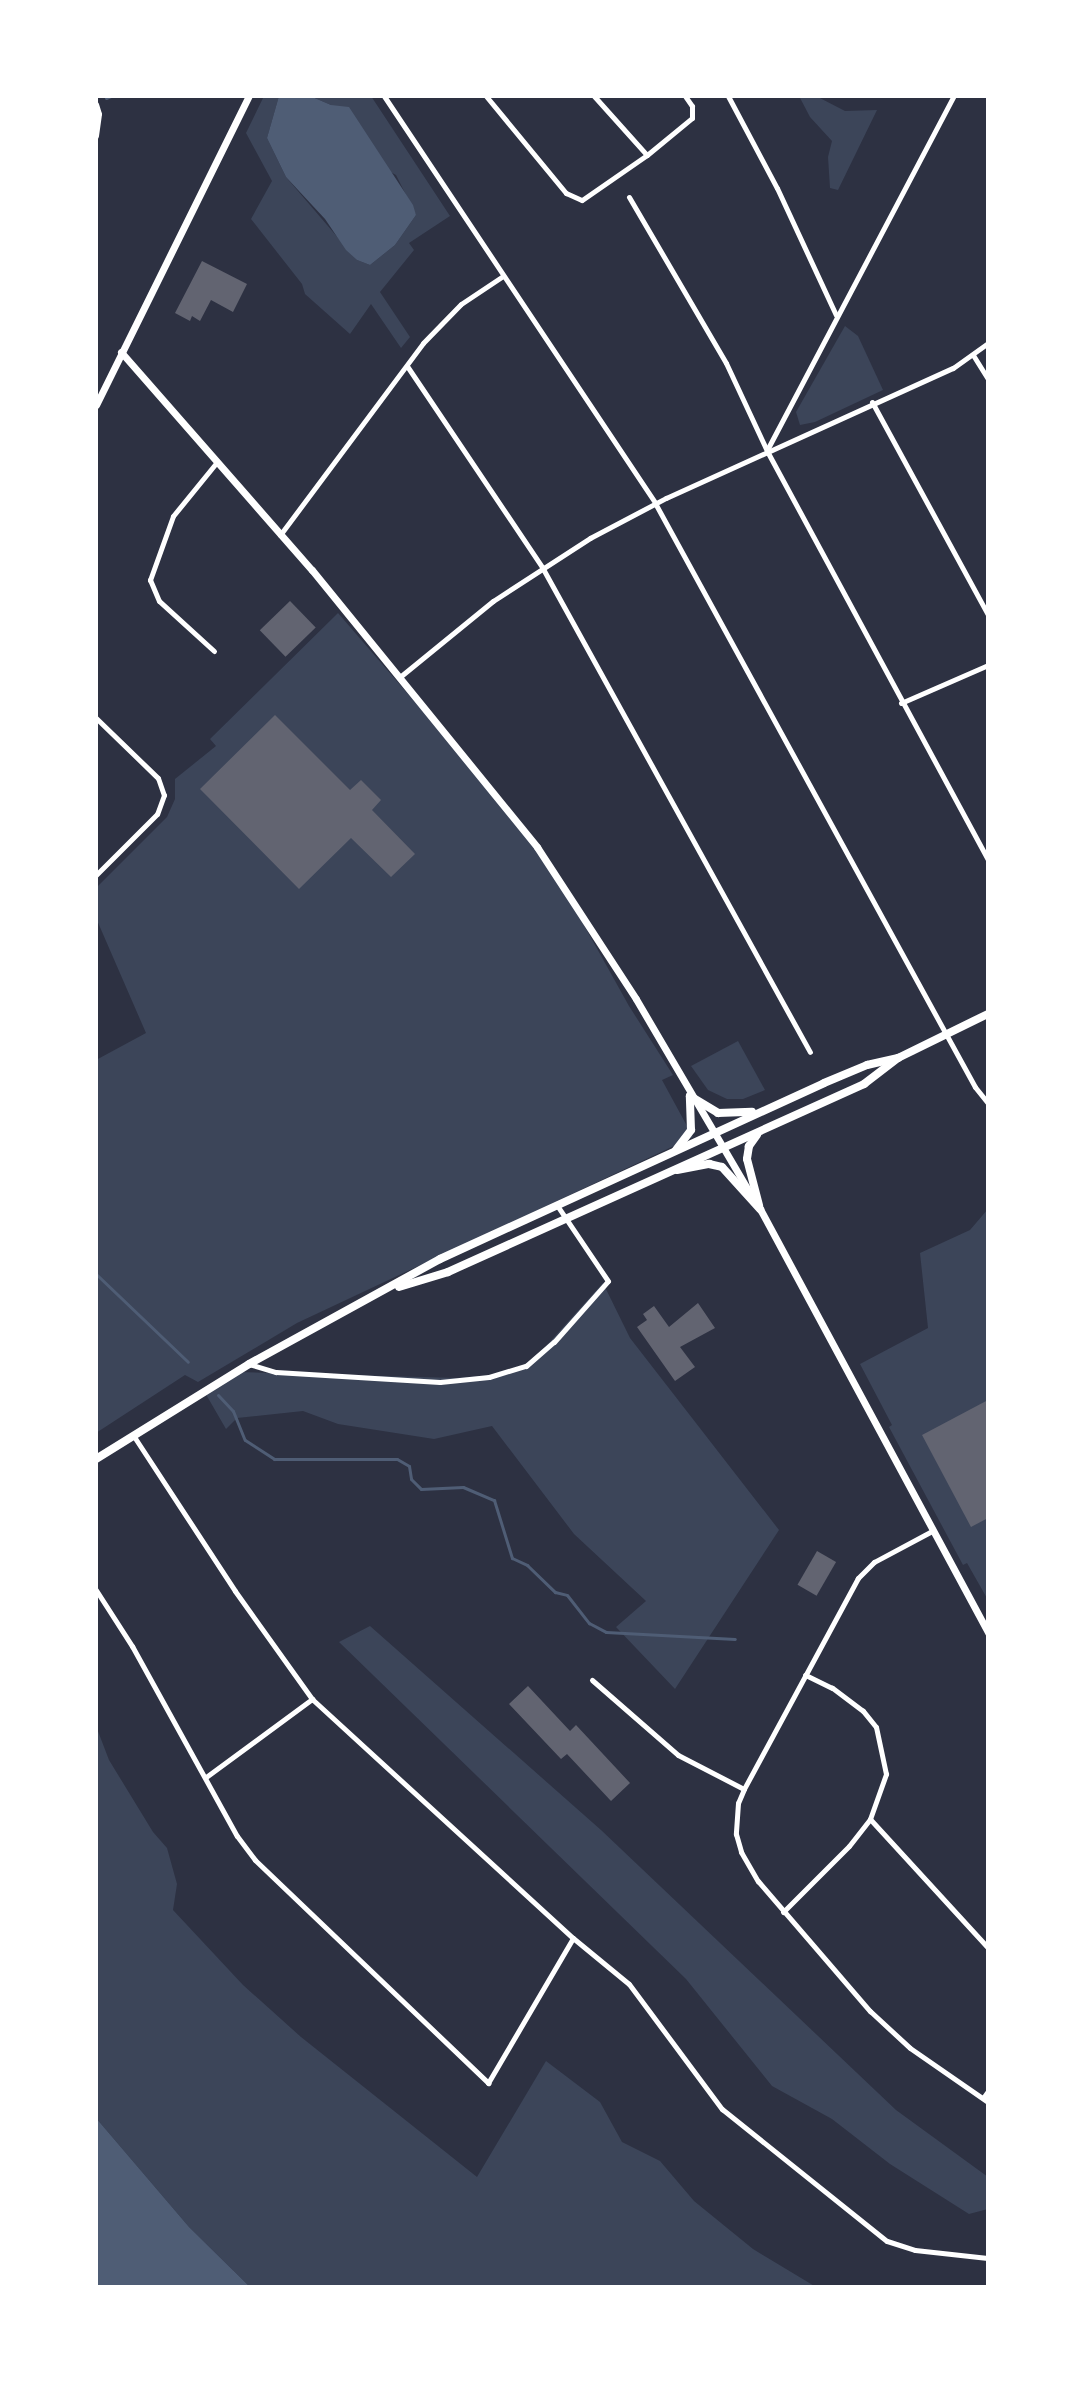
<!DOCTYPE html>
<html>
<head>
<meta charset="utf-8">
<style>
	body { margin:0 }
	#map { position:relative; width:1084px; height:2383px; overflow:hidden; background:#2d3142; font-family:Arial,sans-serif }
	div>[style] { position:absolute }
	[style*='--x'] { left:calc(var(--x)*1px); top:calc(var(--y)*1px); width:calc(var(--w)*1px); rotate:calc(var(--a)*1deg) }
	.green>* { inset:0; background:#3c4559 }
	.water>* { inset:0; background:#4f5d75 }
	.stream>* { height:3px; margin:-1.5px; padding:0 1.5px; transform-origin:1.5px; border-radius:1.5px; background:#4f5d75 }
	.building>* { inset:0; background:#626471; transform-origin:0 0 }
	.minor>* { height:5px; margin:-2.5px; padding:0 2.5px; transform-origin:2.5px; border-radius:2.5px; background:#fff }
	.tertiary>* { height:7px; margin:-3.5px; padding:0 3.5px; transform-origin:3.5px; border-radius:3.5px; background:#fff }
	.primary>* { height:8px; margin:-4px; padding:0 4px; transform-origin:4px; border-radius:4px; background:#fff }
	span { translate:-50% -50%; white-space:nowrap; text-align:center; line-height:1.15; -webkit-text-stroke:8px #fff; paint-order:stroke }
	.frame { position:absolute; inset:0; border:98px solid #fff; pointer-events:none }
</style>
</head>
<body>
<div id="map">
	<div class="green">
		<i style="clip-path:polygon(264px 96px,279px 96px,267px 138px,286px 177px,357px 260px,370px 265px,395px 245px,416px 215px,396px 175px,387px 170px,378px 156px,331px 105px,310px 96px,371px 96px,450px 216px,409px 243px,414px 250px,380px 292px,410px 337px,401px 348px,371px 304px,350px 334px,305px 294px,302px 284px,251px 219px,272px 181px,246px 133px)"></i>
		<i style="clip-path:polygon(799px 96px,816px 96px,845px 111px,877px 110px,838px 190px,830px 188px,828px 157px,832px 141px,810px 117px)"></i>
		<i style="clip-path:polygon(845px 326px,858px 336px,883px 390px,815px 422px,800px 425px,796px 412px)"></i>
		<i style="clip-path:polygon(338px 613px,541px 848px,629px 1006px,673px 1075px,662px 1080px,693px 1137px,297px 1323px,198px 1382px,185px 1375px,96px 1433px,96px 1060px,146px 1033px,96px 918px,96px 888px,167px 817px,175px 799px,175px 779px,216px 746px,210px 739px)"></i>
		<i style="clip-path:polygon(738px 1041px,765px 1090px,743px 1099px,727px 1099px,708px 1090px,691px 1066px)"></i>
		<i style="clip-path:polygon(988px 1209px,988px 1600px,967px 1563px,963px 1565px,889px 1427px,892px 1425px,860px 1364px,928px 1328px,920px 1253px,970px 1230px)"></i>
		<i style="clip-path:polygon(603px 1283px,630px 1338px,779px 1530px,675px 1689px,616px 1627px,646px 1601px,574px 1534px,492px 1426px,434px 1439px,338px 1424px,303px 1411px,237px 1418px,226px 1429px,204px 1391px,238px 1372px,457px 1378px,493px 1375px,528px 1366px)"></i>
		<i style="clip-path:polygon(370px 1626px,601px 1830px,896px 2110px,988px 2177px,988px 2209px,969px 2214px,890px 2164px,832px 2119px,772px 2086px,686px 1979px,339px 1642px)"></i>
		<i style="clip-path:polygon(96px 1726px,109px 1760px,153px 1832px,167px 1848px,177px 1884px,173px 1910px,243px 1985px,301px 2037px,477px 2177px,546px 2061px,600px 2102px,622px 2142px,660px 2161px,694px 2201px,753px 2249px,816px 2287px,250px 2287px,189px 2227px,96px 2118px)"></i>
	</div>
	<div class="water">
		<i style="clip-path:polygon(279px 96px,310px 96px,331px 105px,349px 107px,413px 205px,416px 215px,395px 245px,370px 265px,357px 260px,346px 250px,325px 219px,286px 177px,267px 138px)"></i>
		<i style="clip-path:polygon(96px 2118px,189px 2227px,250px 2287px,96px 2287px)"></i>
	</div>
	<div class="stream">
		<i style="--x:106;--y:98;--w:5;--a:-22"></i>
		<i style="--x:96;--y:1274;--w:127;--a:43.7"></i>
		<i style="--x:218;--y:1395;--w:22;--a:47"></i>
		<i style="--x:233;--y:1411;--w:31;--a:68"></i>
		<i style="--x:245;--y:1440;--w:35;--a:33"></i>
		<i style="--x:274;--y:1459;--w:123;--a:0"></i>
		<i style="--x:397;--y:1459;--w:14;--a:30"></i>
		<i style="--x:409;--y:1466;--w:13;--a:81"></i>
		<i style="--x:411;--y:1479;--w:14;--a:45"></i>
		<i style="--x:421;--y:1489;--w:42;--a:-2.7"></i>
		<i style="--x:463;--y:1487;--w:34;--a:23"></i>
		<i style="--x:494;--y:1500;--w:61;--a:72.8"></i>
		<i style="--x:512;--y:1558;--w:17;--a:25"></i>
		<i style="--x:527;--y:1565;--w:39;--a:44"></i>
		<i style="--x:555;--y:1592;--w:12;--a:14"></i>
		<i style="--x:567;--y:1595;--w:36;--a:52"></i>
		<i style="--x:589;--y:1623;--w:19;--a:28"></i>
		<i style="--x:606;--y:1632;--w:129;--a:3.1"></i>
	</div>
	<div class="building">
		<i style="clip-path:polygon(202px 261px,247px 284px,233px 312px,211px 300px,200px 321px,192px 316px,190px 321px,175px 313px)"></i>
		<i style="left:290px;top:601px;width:37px;height:42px;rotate:46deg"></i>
		<i style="clip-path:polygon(275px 715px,350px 790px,361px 780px,381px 800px,372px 810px,415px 854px,391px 877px,351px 838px,299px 889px,200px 789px)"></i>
		<i style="clip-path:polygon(698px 1303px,715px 1328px,680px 1347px,695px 1367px,675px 1381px,637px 1327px,647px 1320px,643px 1314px,654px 1306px,669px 1327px)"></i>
		<i style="clip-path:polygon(988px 1400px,988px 1518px,971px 1527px,922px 1435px)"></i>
		<i style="left:817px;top:1551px;width:22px;height:39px;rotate:30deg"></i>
		<i style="clip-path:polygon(528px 1686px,570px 1731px,576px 1725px,630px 1783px,611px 1801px,567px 1754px,561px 1759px,509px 1704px)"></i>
	</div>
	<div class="minor">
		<i style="--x:384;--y:96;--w:489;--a:56.3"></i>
		<i style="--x:655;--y:503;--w:666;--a:61.28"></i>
		<i style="--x:975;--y:1087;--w:21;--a:51"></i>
		<i style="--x:486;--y:96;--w:126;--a:50.5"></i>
		<i style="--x:566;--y:193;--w:17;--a:24"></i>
		<i style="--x:582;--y:200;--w:79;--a:-34.7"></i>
		<i style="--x:647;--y:155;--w:58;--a:-39.4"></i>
		<i style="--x:692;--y:118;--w:12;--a:-90"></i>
		<i style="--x:692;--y:106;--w:12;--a:-125"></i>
		<i style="--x:594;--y:96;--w:79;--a:48.1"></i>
		<i style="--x:728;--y:96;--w:104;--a:62"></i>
		<i style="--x:777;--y:188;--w:140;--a:65.1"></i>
		<i style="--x:96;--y:104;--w:10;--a:73"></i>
		<i style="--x:99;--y:114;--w:22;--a:98"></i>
		<i style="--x:629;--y:197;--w:192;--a:59.7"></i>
		<i style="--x:726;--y:363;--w:97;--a:65"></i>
		<i style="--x:767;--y:451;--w:465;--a:61.6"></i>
		<i style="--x:973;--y:355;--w:28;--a:58"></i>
		<i style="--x:407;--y:366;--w:242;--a:56.1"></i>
		<i style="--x:542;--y:567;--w:554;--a:61.08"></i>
		<i style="--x:872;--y:402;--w:243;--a:61.4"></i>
		<i style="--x:767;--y:450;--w:400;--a:-62.2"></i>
		<i style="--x:280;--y:535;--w:239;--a:-53.3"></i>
		<i style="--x:423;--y:343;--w:54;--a:-45.7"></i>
		<i style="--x:461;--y:304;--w:50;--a:-33.7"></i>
		<i style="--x:214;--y:651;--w:74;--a:-137.7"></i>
		<i style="--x:159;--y:601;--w:23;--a:-113"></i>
		<i style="--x:150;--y:580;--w:68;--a:-70.2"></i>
		<i style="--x:173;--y:516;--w:68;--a:-50.9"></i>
		<i style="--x:401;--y:676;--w:119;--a:-39.2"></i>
		<i style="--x:493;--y:601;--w:116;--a:-33"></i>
		<i style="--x:590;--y:538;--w:86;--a:-27.8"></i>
		<i style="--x:666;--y:498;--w:315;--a:-24.4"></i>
		<i style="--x:953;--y:368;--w:43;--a:-35.5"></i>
		<i style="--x:901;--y:703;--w:95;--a:-23.6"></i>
		<i style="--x:96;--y:718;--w:86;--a:44.1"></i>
		<i style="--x:158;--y:778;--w:18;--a:71"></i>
		<i style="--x:164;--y:795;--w:20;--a:110"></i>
		<i style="--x:157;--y:814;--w:86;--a:135"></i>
		<i style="--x:249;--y:1364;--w:28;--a:17"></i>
		<i style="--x:276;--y:1372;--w:164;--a:3.5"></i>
		<i style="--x:440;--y:1382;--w:49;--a:-5.8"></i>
		<i style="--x:489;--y:1377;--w:39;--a:-17"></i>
		<i style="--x:526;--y:1366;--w:37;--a:-41"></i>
		<i style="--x:554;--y:1342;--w:81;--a:-48.5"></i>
		<i style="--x:608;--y:1281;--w:89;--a:-124"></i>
		<i style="--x:133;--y:1435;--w:186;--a:56.8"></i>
		<i style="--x:235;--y:1591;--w:133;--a:54.5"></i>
		<i style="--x:312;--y:1699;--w:354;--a:42.5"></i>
		<i style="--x:573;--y:1938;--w:72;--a:39.4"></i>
		<i style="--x:629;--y:1984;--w:156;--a:53.4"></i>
		<i style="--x:722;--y:2109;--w:211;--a:38.7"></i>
		<i style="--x:887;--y:2241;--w:29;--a:18"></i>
		<i style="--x:915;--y:2250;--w:73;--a:6.3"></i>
		<i style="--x:932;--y:1531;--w:66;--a:151.9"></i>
		<i style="--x:874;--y:1562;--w:23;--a:135"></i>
		<i style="--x:858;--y:1578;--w:240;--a:118.4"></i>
		<i style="--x:744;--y:1789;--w:15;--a:113"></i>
		<i style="--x:738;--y:1803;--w:31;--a:94"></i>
		<i style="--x:736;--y:1834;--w:19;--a:74"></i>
		<i style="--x:741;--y:1852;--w:34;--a:60"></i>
		<i style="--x:758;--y:1881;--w:172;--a:49.3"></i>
		<i style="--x:870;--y:2011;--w:54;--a:42.8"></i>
		<i style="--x:910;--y:2048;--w:95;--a:34.7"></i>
		<i style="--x:96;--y:1590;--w:67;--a:57.3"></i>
		<i style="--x:132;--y:1646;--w:217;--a:61.1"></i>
		<i style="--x:237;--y:1836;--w:30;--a:53"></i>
		<i style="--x:255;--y:1860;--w:323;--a:43.7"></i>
		<i style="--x:488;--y:2083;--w:168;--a:-59.6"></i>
		<i style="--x:592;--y:1680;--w:114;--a:41.1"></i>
		<i style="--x:678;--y:1755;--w:74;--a:27.3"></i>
		<i style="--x:206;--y:1777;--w:132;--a:-36.3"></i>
		<i style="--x:870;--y:1819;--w:175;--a:47.5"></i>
		<i style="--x:783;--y:1912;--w:93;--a:-45"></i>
		<i style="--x:849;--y:1846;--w:34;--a:-52"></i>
		<i style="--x:870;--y:1819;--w:48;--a:-70.4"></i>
		<i style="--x:886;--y:1774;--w:48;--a:-102"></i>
		<i style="--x:876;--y:1727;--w:21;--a:-129"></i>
		<i style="--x:863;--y:1711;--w:39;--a:-143"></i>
		<i style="--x:832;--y:1688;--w:30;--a:-154"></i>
		<i style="--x:983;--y:2098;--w:9;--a:-54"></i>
	</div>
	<div class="tertiary">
		<i style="--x:121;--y:352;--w:290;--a:48.8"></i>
		<i style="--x:312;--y:570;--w:357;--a:50.9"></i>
		<i style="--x:537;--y:847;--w:181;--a:56.9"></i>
		<i style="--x:636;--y:999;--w:229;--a:59.6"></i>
		<i style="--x:96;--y:405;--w:345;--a:-63.7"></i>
		<i style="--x:759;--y:1207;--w:484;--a:61.7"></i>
	</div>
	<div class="primary">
		<i style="--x:690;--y:1096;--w:33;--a:31"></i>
		<i style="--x:718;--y:1113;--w:34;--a:-2"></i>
		<i style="--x:757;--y:1135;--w:14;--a:126"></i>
		<i style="--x:749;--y:1146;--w:13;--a:99"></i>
		<i style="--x:747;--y:1159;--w:48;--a:75.4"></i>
		<i style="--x:676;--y:1150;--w:25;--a:-53"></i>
		<i style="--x:691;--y:1130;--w:34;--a:-92"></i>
		<i style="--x:677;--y:1170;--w:33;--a:-11"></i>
		<i style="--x:709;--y:1164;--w:13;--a:13"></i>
		<i style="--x:722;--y:1167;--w:57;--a:47.9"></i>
		<i style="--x:399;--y:1287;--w:51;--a:-17"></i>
		<i style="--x:448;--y:1272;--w:457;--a:-24.3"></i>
		<i style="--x:864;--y:1084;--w:43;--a:-37.4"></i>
		<i style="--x:898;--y:1058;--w:100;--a:-26.1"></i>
		<i style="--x:96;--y:1459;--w:180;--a:-31.8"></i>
		<i style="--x:249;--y:1364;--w:218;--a:-28.8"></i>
		<i style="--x:440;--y:1259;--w:422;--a:-24.6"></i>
		<i style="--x:824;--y:1083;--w:47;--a:-22.7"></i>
		<i style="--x:867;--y:1065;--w:32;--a:-13"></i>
	</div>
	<div class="frame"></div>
</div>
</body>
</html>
